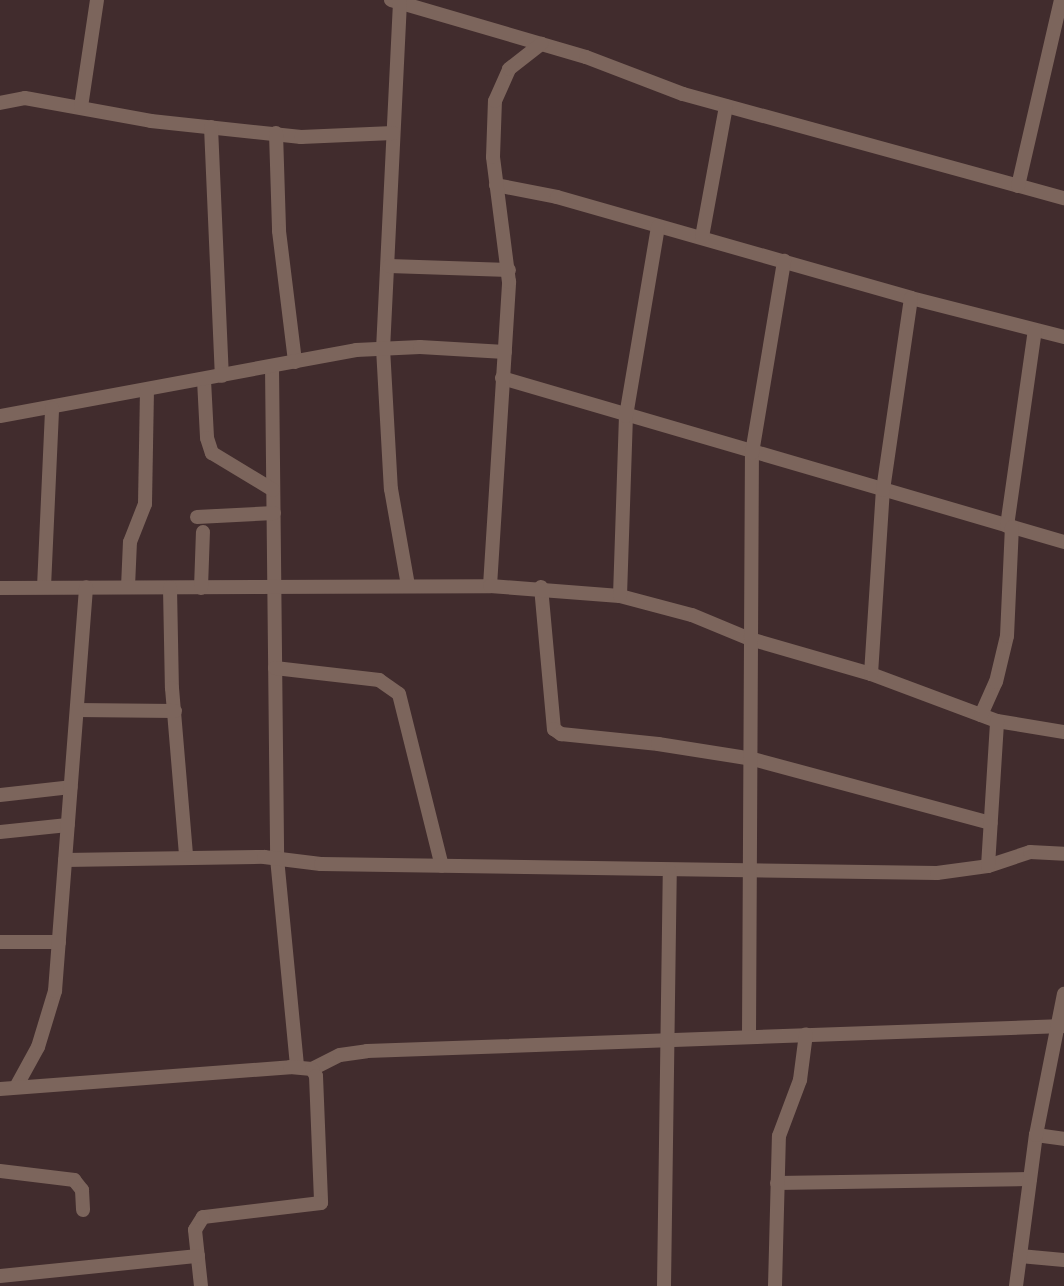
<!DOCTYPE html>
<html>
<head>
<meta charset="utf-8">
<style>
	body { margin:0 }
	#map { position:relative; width:1064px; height:1286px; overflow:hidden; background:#412c2d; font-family:Cabin,sans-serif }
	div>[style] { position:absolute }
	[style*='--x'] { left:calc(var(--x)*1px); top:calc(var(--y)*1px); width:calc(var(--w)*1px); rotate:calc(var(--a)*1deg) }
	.minor>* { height:14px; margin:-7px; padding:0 7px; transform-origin:7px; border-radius:7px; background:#7c655c }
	span { translate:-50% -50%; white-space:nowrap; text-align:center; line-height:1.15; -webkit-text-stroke:6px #412c2d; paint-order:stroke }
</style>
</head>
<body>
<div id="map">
	<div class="minor">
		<i style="--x:391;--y:0;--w:203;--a:16.3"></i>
		<i style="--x:586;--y:57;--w:104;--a:20.9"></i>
		<i style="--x:683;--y:94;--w:395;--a:15.3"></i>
		<i style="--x:400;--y:2;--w:346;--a:92.8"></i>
		<i style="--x:383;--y:348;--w:141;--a:86.8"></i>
		<i style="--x:391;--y:489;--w:97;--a:80"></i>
		<i style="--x:0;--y:103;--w:25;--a:-11"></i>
		<i style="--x:25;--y:98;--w:128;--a:10.3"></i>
		<i style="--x:151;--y:121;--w:151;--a:6.1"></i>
		<i style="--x:301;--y:137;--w:92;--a:-2.5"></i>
		<i style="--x:81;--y:107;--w:108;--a:-81.5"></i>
		<i style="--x:211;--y:127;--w:249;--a:87.5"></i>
		<i style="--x:276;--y:133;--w:98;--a:88.2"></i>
		<i style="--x:279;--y:231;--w:132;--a:83"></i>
		<i style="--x:496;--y:185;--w:62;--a:11.1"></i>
		<i style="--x:557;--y:197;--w:368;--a:15.9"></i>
		<i style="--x:911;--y:298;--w:158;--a:14.3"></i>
		<i style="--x:1018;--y:186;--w:191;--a:-77"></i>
		<i style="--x:702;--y:237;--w:133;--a:-79.6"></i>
		<i style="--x:389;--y:266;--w:120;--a:1.9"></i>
		<i style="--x:272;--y:366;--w:492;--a:89.4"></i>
		<i style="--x:277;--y:858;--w:209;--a:84.5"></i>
		<i style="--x:502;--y:378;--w:585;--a:16.27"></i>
		<i style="--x:204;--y:380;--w:58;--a:87"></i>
		<i style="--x:207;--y:438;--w:16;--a:72"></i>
		<i style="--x:212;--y:453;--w:71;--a:31.2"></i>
		<i style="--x:0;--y:416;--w:362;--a:-10.5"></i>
		<i style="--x:356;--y:350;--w:64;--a:-2.7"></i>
		<i style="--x:420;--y:347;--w:85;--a:3.4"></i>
		<i style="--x:197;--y:517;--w:77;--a:-3"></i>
		<i style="--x:1007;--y:526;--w:198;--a:-81.9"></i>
		<i style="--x:490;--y:586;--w:305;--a:-86.4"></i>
		<i style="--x:509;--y:282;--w:126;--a:-97.3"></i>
		<i style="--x:493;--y:157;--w:56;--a:-88"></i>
		<i style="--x:495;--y:101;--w:35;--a:-66"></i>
		<i style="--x:509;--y:69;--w:41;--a:-38"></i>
		<i style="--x:44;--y:587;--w:179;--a:-87.4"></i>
		<i style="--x:128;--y:587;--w:45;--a:-87.5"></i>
		<i style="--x:130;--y:542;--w:41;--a:-68.5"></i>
		<i style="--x:145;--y:504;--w:113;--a:-89"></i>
		<i style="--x:541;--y:587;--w:143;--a:84.8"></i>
		<i style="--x:554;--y:729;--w:9;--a:36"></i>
		<i style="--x:561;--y:734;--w:98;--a:5.9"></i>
		<i style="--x:658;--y:744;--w:96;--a:9"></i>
		<i style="--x:753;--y:759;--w:246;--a:15.1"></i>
		<i style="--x:0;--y:588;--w:490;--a:-0.2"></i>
		<i style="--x:490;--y:586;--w:130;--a:4.4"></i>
		<i style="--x:620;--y:596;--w:74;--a:14.8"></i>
		<i style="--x:692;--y:615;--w:63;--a:22.5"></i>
		<i style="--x:750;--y:639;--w:126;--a:16.1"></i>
		<i style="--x:871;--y:674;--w:134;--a:20.5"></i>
		<i style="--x:997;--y:721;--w:68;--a:9.3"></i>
		<i style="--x:170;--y:588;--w:100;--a:88.9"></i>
		<i style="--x:172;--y:688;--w:169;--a:85.2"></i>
		<i style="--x:201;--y:588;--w:56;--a:-88"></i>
		<i style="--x:620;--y:596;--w:180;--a:-88.1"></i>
		<i style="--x:626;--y:416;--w:192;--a:-80.4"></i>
		<i style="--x:275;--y:668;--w:105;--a:6.6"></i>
		<i style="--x:379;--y:680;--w:24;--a:35"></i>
		<i style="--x:399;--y:694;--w:177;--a:76"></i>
		<i style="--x:871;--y:674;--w:184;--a:-86.3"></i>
		<i style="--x:883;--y:490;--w:194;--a:-81.7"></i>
		<i style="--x:77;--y:710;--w:98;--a:0.6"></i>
		<i style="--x:981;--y:715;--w:36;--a:-66"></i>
		<i style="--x:996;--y:682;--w:47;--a:-76.6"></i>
		<i style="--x:1007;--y:636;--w:109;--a:-87.4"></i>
		<i style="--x:0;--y:795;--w:71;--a:-6.4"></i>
		<i style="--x:0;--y:832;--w:68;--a:-5.9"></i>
		<i style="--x:65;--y:860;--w:199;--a:-0.9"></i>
		<i style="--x:264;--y:857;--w:57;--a:7"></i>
		<i style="--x:321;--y:864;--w:616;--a:0.84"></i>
		<i style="--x:937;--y:873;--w:51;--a:-7.8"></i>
		<i style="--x:988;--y:866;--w:44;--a:-18.4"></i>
		<i style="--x:1030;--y:852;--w:34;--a:3"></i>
		<i style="--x:988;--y:866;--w:145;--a:-86.4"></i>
		<i style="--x:0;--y:942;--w:59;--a:0"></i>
		<i style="--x:749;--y:1036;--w:583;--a:-89.71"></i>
		<i style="--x:752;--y:453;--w:195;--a:-80.5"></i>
		<i style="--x:312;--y:1069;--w:31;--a:-27"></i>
		<i style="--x:340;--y:1055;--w:27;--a:-8"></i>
		<i style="--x:367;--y:1051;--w:697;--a:-2.05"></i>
		<i style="--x:16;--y:1087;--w:46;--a:-61.2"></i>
		<i style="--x:38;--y:1047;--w:59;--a:-73.1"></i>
		<i style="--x:55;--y:991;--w:405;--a:-85.6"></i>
		<i style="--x:0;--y:1089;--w:291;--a:-4.3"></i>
		<i style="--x:290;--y:1067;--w:22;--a:5"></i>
		<i style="--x:312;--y:1069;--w:8;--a:60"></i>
		<i style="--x:316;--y:1076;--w:127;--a:87.7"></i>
		<i style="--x:321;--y:1203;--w:119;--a:173.2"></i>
		<i style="--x:203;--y:1217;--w:15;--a:122"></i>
		<i style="--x:195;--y:1230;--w:56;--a:83.9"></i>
		<i style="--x:1036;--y:1135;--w:28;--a:8"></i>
		<i style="--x:0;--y:1171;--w:75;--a:6.9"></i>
		<i style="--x:74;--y:1180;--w:13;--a:51"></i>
		<i style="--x:82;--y:1190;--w:20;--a:87"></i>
		<i style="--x:777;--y:1183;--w:253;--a:-0.9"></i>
		<i style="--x:1020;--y:1256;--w:44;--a:5.2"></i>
		<i style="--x:0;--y:1276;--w:199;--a:-5.8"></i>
		<i style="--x:664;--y:1286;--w:415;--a:-89.2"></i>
		<i style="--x:775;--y:1286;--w:150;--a:-88.5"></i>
		<i style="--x:779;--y:1136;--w:60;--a:-69.4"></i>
		<i style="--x:800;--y:1080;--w:46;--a:-82.6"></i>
		<i style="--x:1016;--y:1286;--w:152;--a:-82.5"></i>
		<i style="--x:1036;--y:1135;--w:144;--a:-78.8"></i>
	</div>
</div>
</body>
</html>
